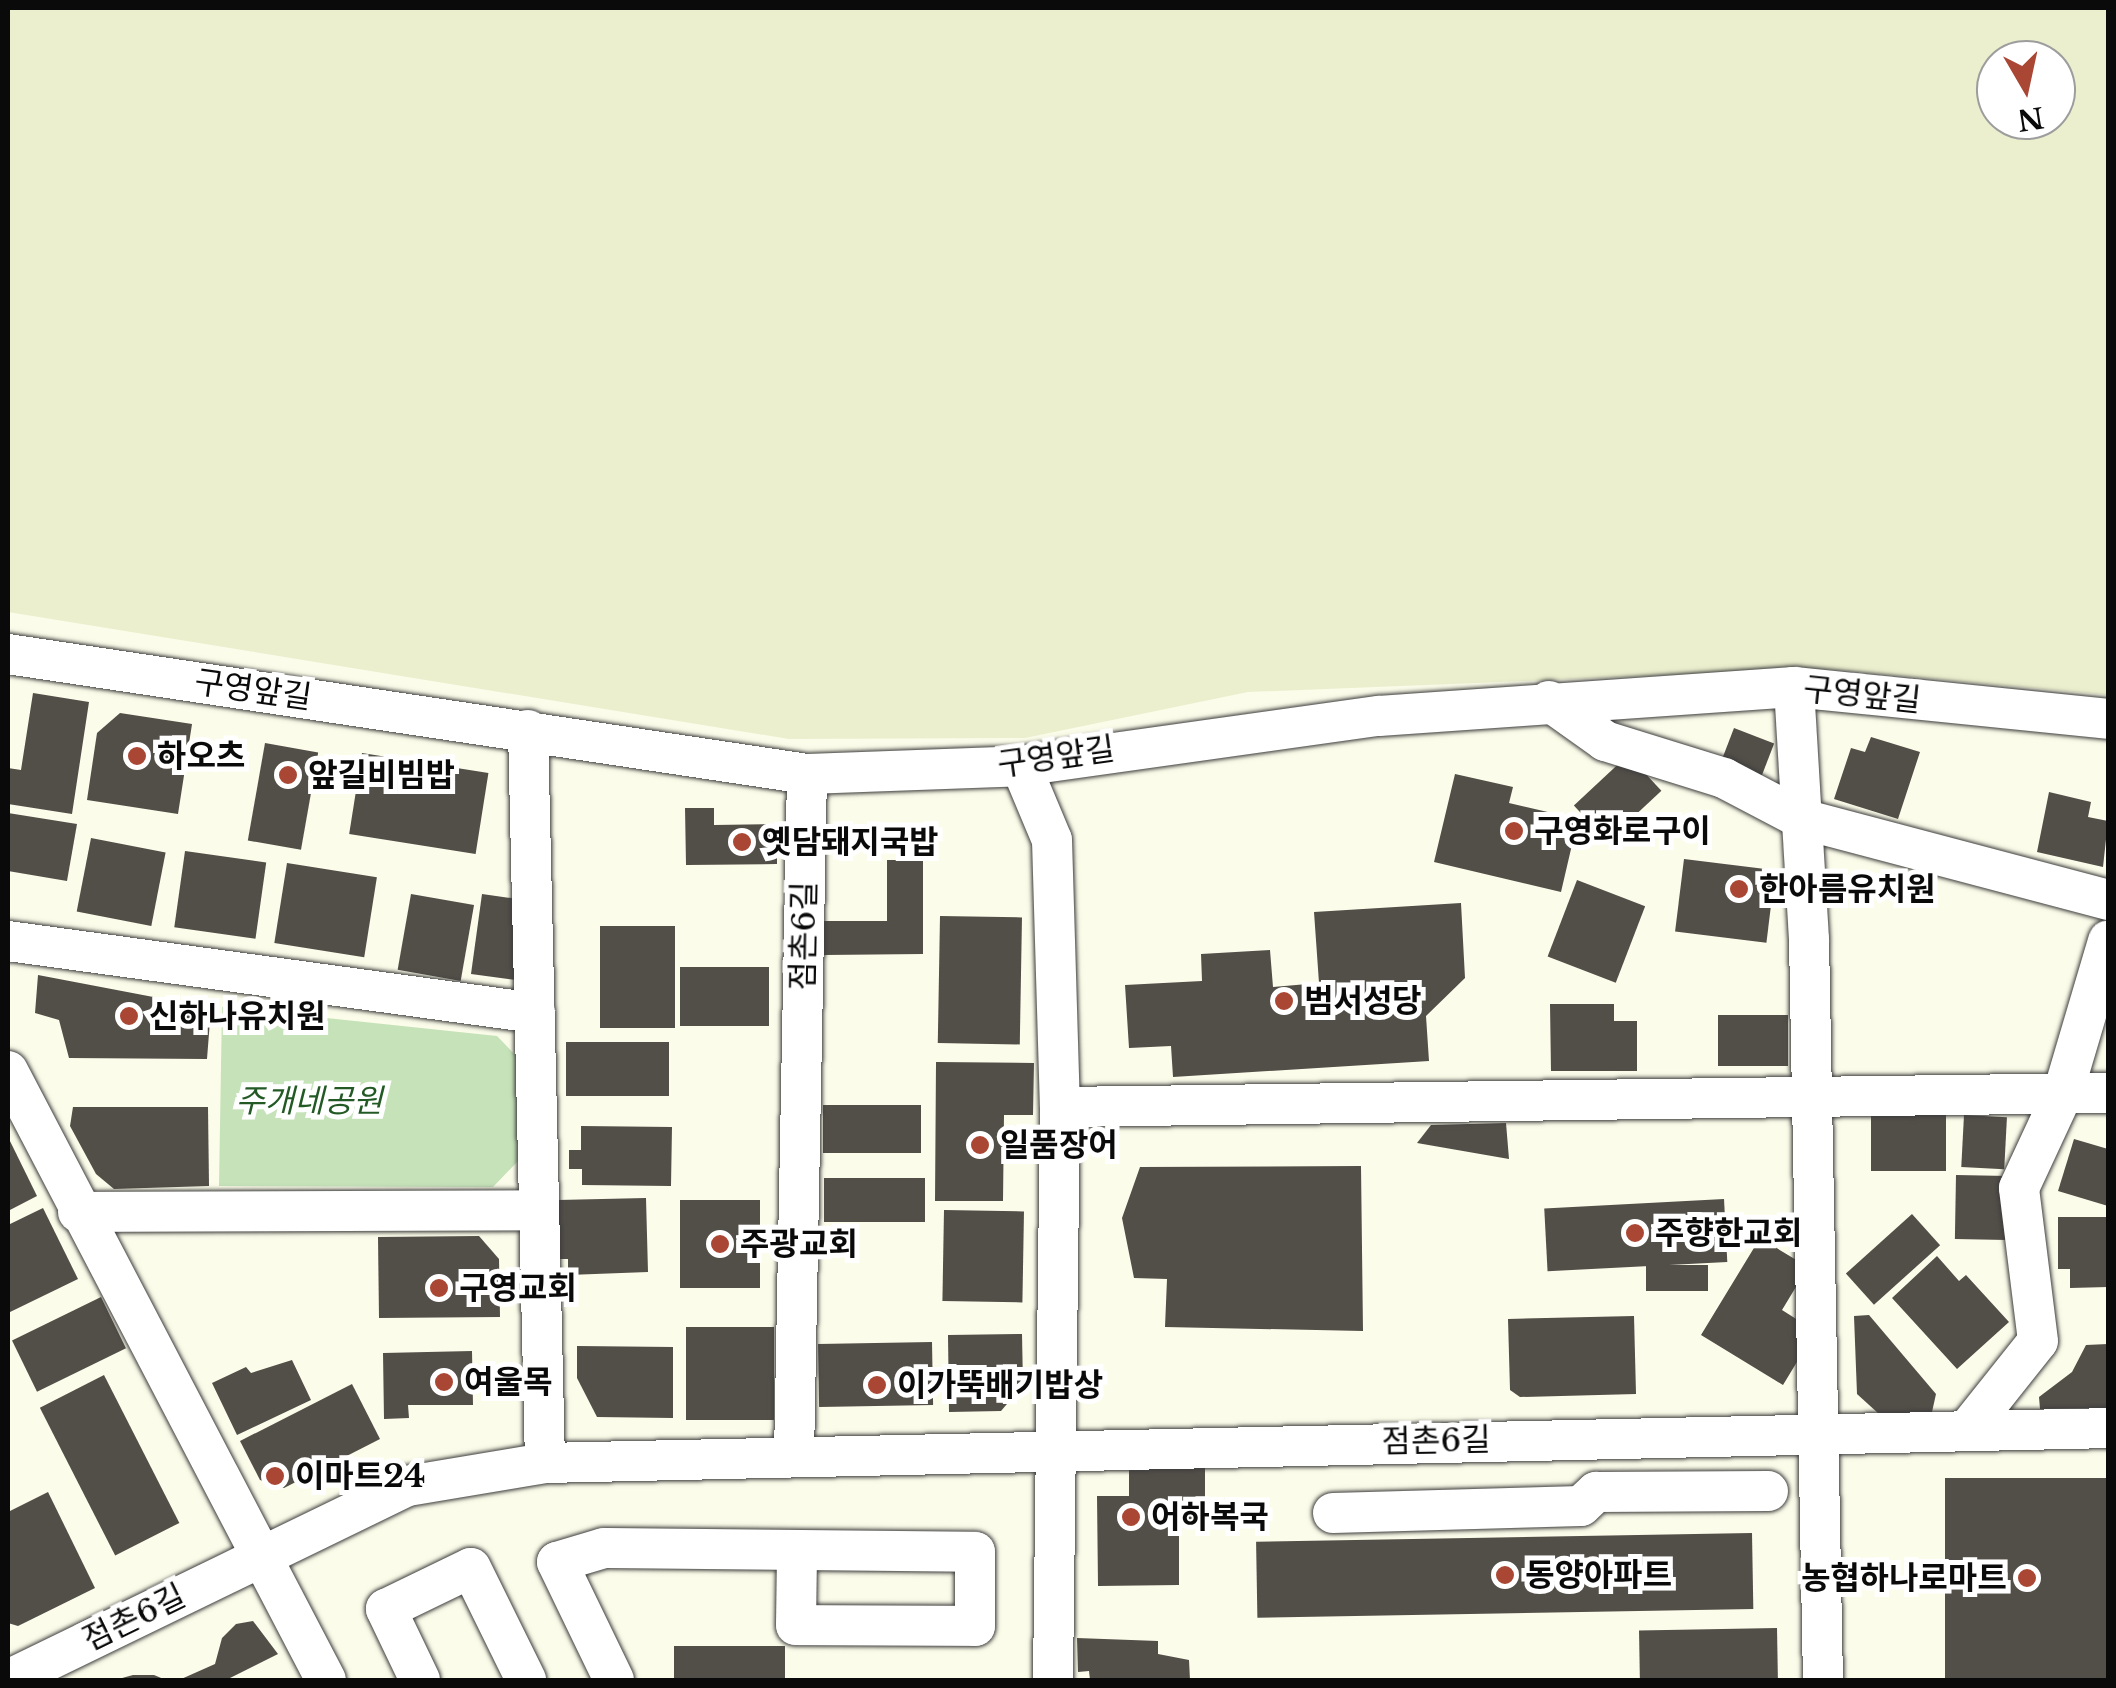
<!DOCTYPE html>
<html>
<head>
<meta charset="utf-8">
<style>
	body { margin:0 }
	#map { position:relative; width:2116px; height:1688px; overflow:hidden; background:#fcfcea; font-family:"Libre Baskerville","Noto Sans KR",serif }
	div>[style] { position:absolute }
	[style*='--x'] { left:calc(var(--x)*1px); top:calc(var(--y)*1px); width:calc(var(--w)*1px); rotate:calc(var(--a)*1deg) }
	.farmland>* { inset:0; background:#ebefce }
	.green>* { inset:0; background:#c5e2b9 }
	.building>* { inset:0; background:#524e48; transform-origin:0 0 }
	.roads { filter:drop-shadow(0 0 2px #3d3d3d) drop-shadow(0 0 2px #3d3d3d) }
	.minor>* { height:40px; margin:-20px; padding:0 20px; transform-origin:20px; border-radius:20px; background:#fff }
	.dots>* { width:28px; height:28px; translate:-50% -50%; box-sizing:border-box; border:5px solid #fff; border-radius:50% }
	span { translate:-50% -50%; white-space:nowrap; text-align:center; line-height:1.15; -webkit-text-stroke:10px #fff; paint-order:stroke }
	.street-label { font-size:32px; color:#0a0a0a }
	.poi-label { font-size:32px; color:#0a0a0a; font-weight:700 }
	.left { translate:0 -50%; text-align:left }
	.right { translate:-100% -50%; text-align:right }
	.park-label { font-size:32px; color:#235924; font-style:italic }
	.frame { position:absolute; inset:0; border:10px solid #0a0a0a; pointer-events:none }
	.north { position:absolute; left:1976px; top:40px; width:100px; height:100px; box-sizing:border-box; background:#fff; border:2px solid #9d9d9d; border-radius:50%; rotate:171deg; font-size:28px; font-weight:700; line-height:40px; text-align:center; color:#0a0a0a }
	.north::after { content:''; display:block; margin:auto; width:35px; height:45px; background:#a94734; clip-path:polygon(50% 0,100% 100%,50% 72%,0 100%) }
</style>
</head>
<body>
<div id="map">
	<div class="farmland">
		<i style="clip-path:polygon(evenodd,8px 8px,2108px 8px,2108px 695px,1827px 669px,1248px 692px,1025px 738px,789px 739px,8px 612px,8px 8px,1996px 60px,2056px 60px,2056px 120px,1996px 120px,1996px 60px)"></i>
	</div>
	<div class="green">
		<i style="clip-path:polygon(222px 1007px,497px 1036px,523px 1063px,518px 1161px,493px 1187px,219px 1186px)"></i>
	</div>
	<div class="building">
		<i style="clip-path:polygon(33px 693px,89px 702px,72px 814px,8px 804px,8px 768px,21px 770px)"></i>
		<i style="clip-path:polygon(120px 713px,192px 724px,178px 814px,87px 800px,97px 733px)"></i>
		<i style="left:1734px;top:728px;width:43px;height:39px;rotate:21deg"></i>
		<i style="clip-path:polygon(1871px 737px,1920px 752px,1898px 819px,1834px 799px,1851px 748px,1865px 752px)"></i>
		<i style="left:265px;top:743px;width:54px;height:99px;rotate:10deg"></i>
		<i style="left:362px;top:753px;width:128px;height:82px;rotate:9deg"></i>
		<i style="left:1628px;top:755px;width:49px;height:74px;rotate:47deg"></i>
		<i style="clip-path:polygon(1455px 774px,1513px 787px,1509px 803px,1578px 819px,1561px 892px,1434px 862px)"></i>
		<i style="clip-path:polygon(2049px 792px,2091px 802px,2088px 817px,2108px 821px,2103px 867px,2037px 852px)"></i>
		<i style="clip-path:polygon(685px 808px,714px 808px,714px 825px,777px 824px,777px 864px,686px 865px)"></i>
		<i style="clip-path:polygon(8px 813px,77px 824px,67px 881px,8px 871px)"></i>
		<i style="left:91px;top:838px;width:76px;height:75px;rotate:11deg"></i>
		<i style="left:185px;top:851px;width:82px;height:77px;rotate:8deg"></i>
		<i style="left:1684px;top:859px;width:92px;height:73px;rotate:7deg"></i>
		<i style="clip-path:polygon(887px 860px,923px 860px,923px 954px,824px 955px,824px 921px,887px 921px)"></i>
		<i style="left:287px;top:863px;width:91px;height:81px;rotate:9deg"></i>
		<i style="left:1577px;top:880px;width:73px;height:82px;rotate:21deg"></i>
		<i style="left:411px;top:894px;width:64px;height:77px;rotate:10deg"></i>
		<i style="clip-path:polygon(482px 894px,518px 899px,516px 980px,471px 974px)"></i>
		<i style="clip-path:polygon(1461px 903px,1465px 978px,1426px 1016px,1429px 1061px,1173px 1077px,1171px 1046px,1129px 1048px,1125px 985px,1202px 981px,1201px 954px,1270px 950px,1273px 987px,1319px 983px,1314px 912px)"></i>
		<i style="left:940px;top:916px;width:82px;height:127px;rotate:1deg"></i>
		<i style="left:600px;top:926px;width:75px;height:102px"></i>
		<i style="left:769px;top:967px;width:59px;height:89px;rotate:90deg"></i>
		<i style="clip-path:polygon(38px 975px,211px 1008px,207px 1059px,69px 1058px,59px 1020px,35px 1013px)"></i>
		<i style="clip-path:polygon(1550px 1004px,1614px 1004px,1614px 1021px,1637px 1021px,1637px 1071px,1551px 1071px)"></i>
		<i style="left:1718px;top:1015px;width:70px;height:51px"></i>
		<i style="left:669px;top:1042px;width:54px;height:103px;rotate:90deg"></i>
		<i style="clip-path:polygon(936px 1062px,1034px 1063px,1033px 1115px,1004px 1115px,1003px 1201px,935px 1201px)"></i>
		<i style="left:823px;top:1105px;width:98px;height:48px"></i>
		<i style="clip-path:polygon(73px 1107px,208px 1107px,209px 1186px,114px 1189px,96px 1174px,70px 1126px)"></i>
		<i style="left:1946px;top:1111px;width:60px;height:75px;rotate:90deg"></i>
		<i style="left:1964px;top:1115px;width:43px;height:52px;rotate:3deg"></i>
		<i style="clip-path:polygon(1506px 1123px,1509px 1159px,1417px 1143px,1431px 1125px)"></i>
		<i style="clip-path:polygon(581px 1126px,672px 1127px,671px 1186px,582px 1185px,582px 1169px,569px 1169px,569px 1150px,581px 1150px)"></i>
		<i style="clip-path:polygon(8px 1137px,37px 1196px,8px 1211px)"></i>
		<i style="clip-path:polygon(2074px 1139px,2108px 1149px,2108px 1206px,2058px 1191px)"></i>
		<i style="clip-path:polygon(1361px 1166px,1363px 1331px,1165px 1327px,1167px 1279px,1134px 1278px,1122px 1218px,1140px 1167px)"></i>
		<i style="left:1956px;top:1175px;width:52px;height:64px;rotate:1deg"></i>
		<i style="left:824px;top:1178px;width:101px;height:44px"></i>
		<i style="clip-path:polygon(646px 1198px,648px 1272px,568px 1275px,568px 1259px,560px 1259px,558px 1200px)"></i>
		<i style="left:1724px;top:1199px;width:63px;height:180px;rotate:87deg"></i>
		<i style="left:680px;top:1200px;width:80px;height:88px"></i>
		<i style="clip-path:polygon(43px 1208px,78px 1279px,8px 1313px,8px 1225px)"></i>
		<i style="left:944px;top:1210px;width:80px;height:91px;rotate:1deg"></i>
		<i style="left:1912px;top:1214px;width:42px;height:89px;rotate:48deg"></i>
		<i style="clip-path:polygon(2058px 1217px,2108px 1217px,2108px 1287px,2070px 1288px,2070px 1269px,2058px 1269px)"></i>
		<i style="clip-path:polygon(479px 1236px,499px 1259px,500px 1317px,379px 1318px,378px 1237px)"></i>
		<i style="clip-path:polygon(1760px 1238px,1808px 1267px,1782px 1310px,1801px 1322px,1803px 1352px,1783px 1385px,1701px 1335px)"></i>
		<i style="clip-path:polygon(1937px 1256px,1959px 1281px,1966px 1275px,2009px 1322px,1957px 1369px,1892px 1298px)"></i>
		<i style="left:1708px;top:1265px;width:26px;height:62px;rotate:90deg"></i>
		<i style="left:101px;top:1297px;width:57px;height:99px;rotate:64deg"></i>
		<i style="clip-path:polygon(1869px 1315px,1936px 1394px,1932px 1412px,1879px 1414px,1857px 1394px,1854px 1316px)"></i>
		<i style="clip-path:polygon(1634px 1316px,1636px 1394px,1520px 1397px,1510px 1390px,1508px 1319px)"></i>
		<i style="left:774px;top:1327px;width:93px;height:88px;rotate:90deg"></i>
		<i style="clip-path:polygon(1022px 1334px,1023px 1385px,1001px 1411px,949px 1412px,948px 1335px)"></i>
		<i style="left:932px;top:1342px;width:63px;height:114px;rotate:89deg"></i>
		<i style="clip-path:polygon(2108px 1344px,2108px 1408px,2040px 1409px,2039px 1397px,2072px 1372px,2086px 1345px)"></i>
		<i style="clip-path:polygon(577px 1346px,673px 1347px,673px 1418px,597px 1417px,577px 1378px)"></i>
		<i style="clip-path:polygon(472px 1351px,473px 1405px,408px 1405px,409px 1418px,384px 1419px,383px 1353px)"></i>
		<i style="clip-path:polygon(292px 1360px,311px 1400px,237px 1435px,212px 1383px,246px 1367px,251px 1373px)"></i>
		<i style="left:104px;top:1375px;width:166px;height:72px;rotate:63deg"></i>
		<i style="clip-path:polygon(352px 1384px,380px 1439px,284px 1488px,260px 1480px,240px 1441px)"></i>
		<i style="clip-path:polygon(1205px 1468px,1205px 1526px,1179px 1526px,1179px 1585px,1098px 1586px,1097px 1496px,1129px 1496px,1129px 1469px)"></i>
		<i style="left:2108px;top:1478px;width:200px;height:163px;rotate:90deg"></i>
		<i style="clip-path:polygon(48px 1492px,95px 1588px,18px 1626px,8px 1623px,8px 1512px)"></i>
		<i style="left:1752px;top:1533px;width:76px;height:496px;rotate:89deg"></i>
		<i style="clip-path:polygon(253px 1621px,278px 1654px,226px 1680px,179px 1680px,215px 1664px,222px 1638px,236px 1624px)"></i>
		<i style="left:1777px;top:1628px;width:52px;height:138px;rotate:89deg"></i>
		<i style="clip-path:polygon(1077px 1638px,1158px 1641px,1158px 1654px,1189px 1660px,1190px 1680px,1090px 1680px,1089px 1671px,1078px 1672px)"></i>
		<i style="left:674px;top:1646px;width:111px;height:34px"></i>
		<i style="clip-path:polygon(133px 1675px,154px 1675px,166px 1680px,115px 1680px)"></i>
	</div>
	<div class="roads">
		<div class="minor">
			<i style="--x:8;--y:654;--w:808;--a:8.54"></i>
			<i style="--x:807;--y:774;--w:214;--a:-2.1"></i>
			<i style="--x:1021;--y:766;--w:361;--a:-8"></i>
			<i style="--x:1379;--y:716;--w:416;--a:-4"></i>
			<i style="--x:1794;--y:687;--w:316;--a:5.8"></i>
			<i style="--x:1794;--y:687;--w:252;--a:86.6"></i>
			<i style="--x:1809;--y:939;--w:741;--a:88.92"></i>
			<i style="--x:1549;--y:701;--w:69;--a:35.5"></i>
			<i style="--x:1605;--y:741;--w:125;--a:17.3"></i>
			<i style="--x:1724;--y:778;--w:88;--a:27.7"></i>
			<i style="--x:1802;--y:819;--w:317;--a:14.8"></i>
			<i style="--x:528;--y:730;--w:733;--a:88.67"></i>
			<i style="--x:1021;--y:766;--w:80;--a:67.3"></i>
			<i style="--x:1052;--y:840;--w:267;--a:88.3"></i>
			<i style="--x:1060;--y:1107;--w:573;--a:90.7"></i>
			<i style="--x:8;--y:941;--w:532;--a:7.78"></i>
			<i style="--x:8;--y:1071;--w:687;--a:62.43"></i>
			<i style="--x:1060;--y:1107;--w:1048;--a:-0.77"></i>
			<i style="--x:78;--y:1212;--w:461;--a:-0.2"></i>
			<i style="--x:1968;--y:1429;--w:112;--a:-51.5"></i>
			<i style="--x:2038;--y:1341;--w:154;--a:-97.1"></i>
			<i style="--x:2019;--y:1188;--w:105;--a:-65.1"></i>
			<i style="--x:2063;--y:1093;--w:159;--a:-73.5"></i>
			<i style="--x:794;--y:1457;--w:683;--a:-88.91"></i>
			<i style="--x:1333;--y:1513;--w:248;--a:-1.6"></i>
			<i style="--x:1581;--y:1506;--w:21;--a:-43"></i>
			<i style="--x:1596;--y:1492;--w:172;--a:-0.3"></i>
			<i style="--x:8;--y:1680;--w:445;--a:-25.9"></i>
			<i style="--x:408;--y:1486;--w:139;--a:-9.5"></i>
			<i style="--x:545;--y:1463;--w:1563;--a:-1.28"></i>
			<i style="--x:420;--y:1680;--w:79;--a:-115.6"></i>
			<i style="--x:386;--y:1609;--w:94;--a:-25.8"></i>
			<i style="--x:471;--y:1568;--w:125;--a:63.8"></i>
			<i style="--x:614;--y:1680;--w:131;--a:-115.8"></i>
			<i style="--x:557;--y:1562;--w:49;--a:-16.6"></i>
			<i style="--x:604;--y:1548;--w:371;--a:0.6"></i>
			<i style="--x:975;--y:1552;--w:74;--a:90"></i>
			<i style="--x:975;--y:1626;--w:179;--a:-179.7"></i>
			<i style="--x:796;--y:1625;--w:73;--a:-89.2"></i>
		</div>
	</div>
	<div class="dots">
		<i style="left:137px;top:756px;background:#a94734"></i>
		<i style="left:288px;top:775px;background:#a94734"></i>
		<i style="left:1514px;top:831px;background:#a94734"></i>
		<i style="left:742px;top:842px;background:#a94734"></i>
		<i style="left:1739px;top:889px;background:#a94734"></i>
		<i style="left:1284px;top:1001px;background:#a94734"></i>
		<i style="left:129px;top:1016px;background:#a94734"></i>
		<i style="left:980px;top:1145px;background:#a94734"></i>
		<i style="left:1635px;top:1233px;background:#a94734"></i>
		<i style="left:720px;top:1244px;background:#a94734"></i>
		<i style="left:439px;top:1288px;background:#a94734"></i>
		<i style="left:444px;top:1382px;background:#a94734"></i>
		<i style="left:877px;top:1385px;background:#a94734"></i>
		<i style="left:275px;top:1476px;background:#a94734"></i>
		<i style="left:1131px;top:1517px;background:#a94734"></i>
		<i style="left:1505px;top:1575px;background:#a94734"></i>
		<i style="left:2027px;top:1578px;background:#a94734"></i>
	</div>
	<div class="street-label">
		<span style="left:253px;top:690px;rotate:8deg">구영앞길</span>
		<span style="left:1862px;top:695px;rotate:6deg">구영앞길</span>
		<span style="left:1056px;top:757px;rotate:-8deg">구영앞길</span>
		<span style="left:804px;top:936px;rotate:-89deg">점촌6길</span>
		<span style="left:1436px;top:1441px;rotate:-1deg">점촌6길</span>
		<span style="left:134px;top:1618px;rotate:-26deg">점촌6길</span>
	</div>
	<div class="poi-label">
		<span class="left" style="left:157px;top:756px">하오츠</span>
		<span class="left" style="left:308px;top:775px">앞길비빔밥</span>
		<span class="left" style="left:1534px;top:831px">구영화로구이</span>
		<span class="left" style="left:762px;top:842px">옛담돼지국밥</span>
		<span class="left" style="left:1759px;top:889px">한아름유치원</span>
		<span class="left" style="left:1304px;top:1001px">범서성당</span>
		<span class="left" style="left:149px;top:1016px">신하나유치원</span>
		<span class="left" style="left:1000px;top:1145px">일품장어</span>
		<span class="left" style="left:1655px;top:1233px">주향한교회</span>
		<span class="left" style="left:740px;top:1244px">주광교회</span>
		<span class="left" style="left:459px;top:1288px">구영교회</span>
		<span class="left" style="left:464px;top:1382px">여울목</span>
		<span class="left" style="left:897px;top:1385px">이가뚝배기밥상</span>
		<span class="left" style="left:295px;top:1476px">이마트24</span>
		<span class="left" style="left:1151px;top:1517px">어하복국</span>
		<span class="left" style="left:1525px;top:1575px">동양아파트</span>
		<span class="right" style="left:2007px;top:1578px">농협하나로마트</span>
	</div>
	<div class="park-label">
		<span style="left:309px;top:1101px">주개네공원</span>
	</div>
	<div class="frame"></div>
	<div class="north">N</div>
</div>
</body>
</html>
